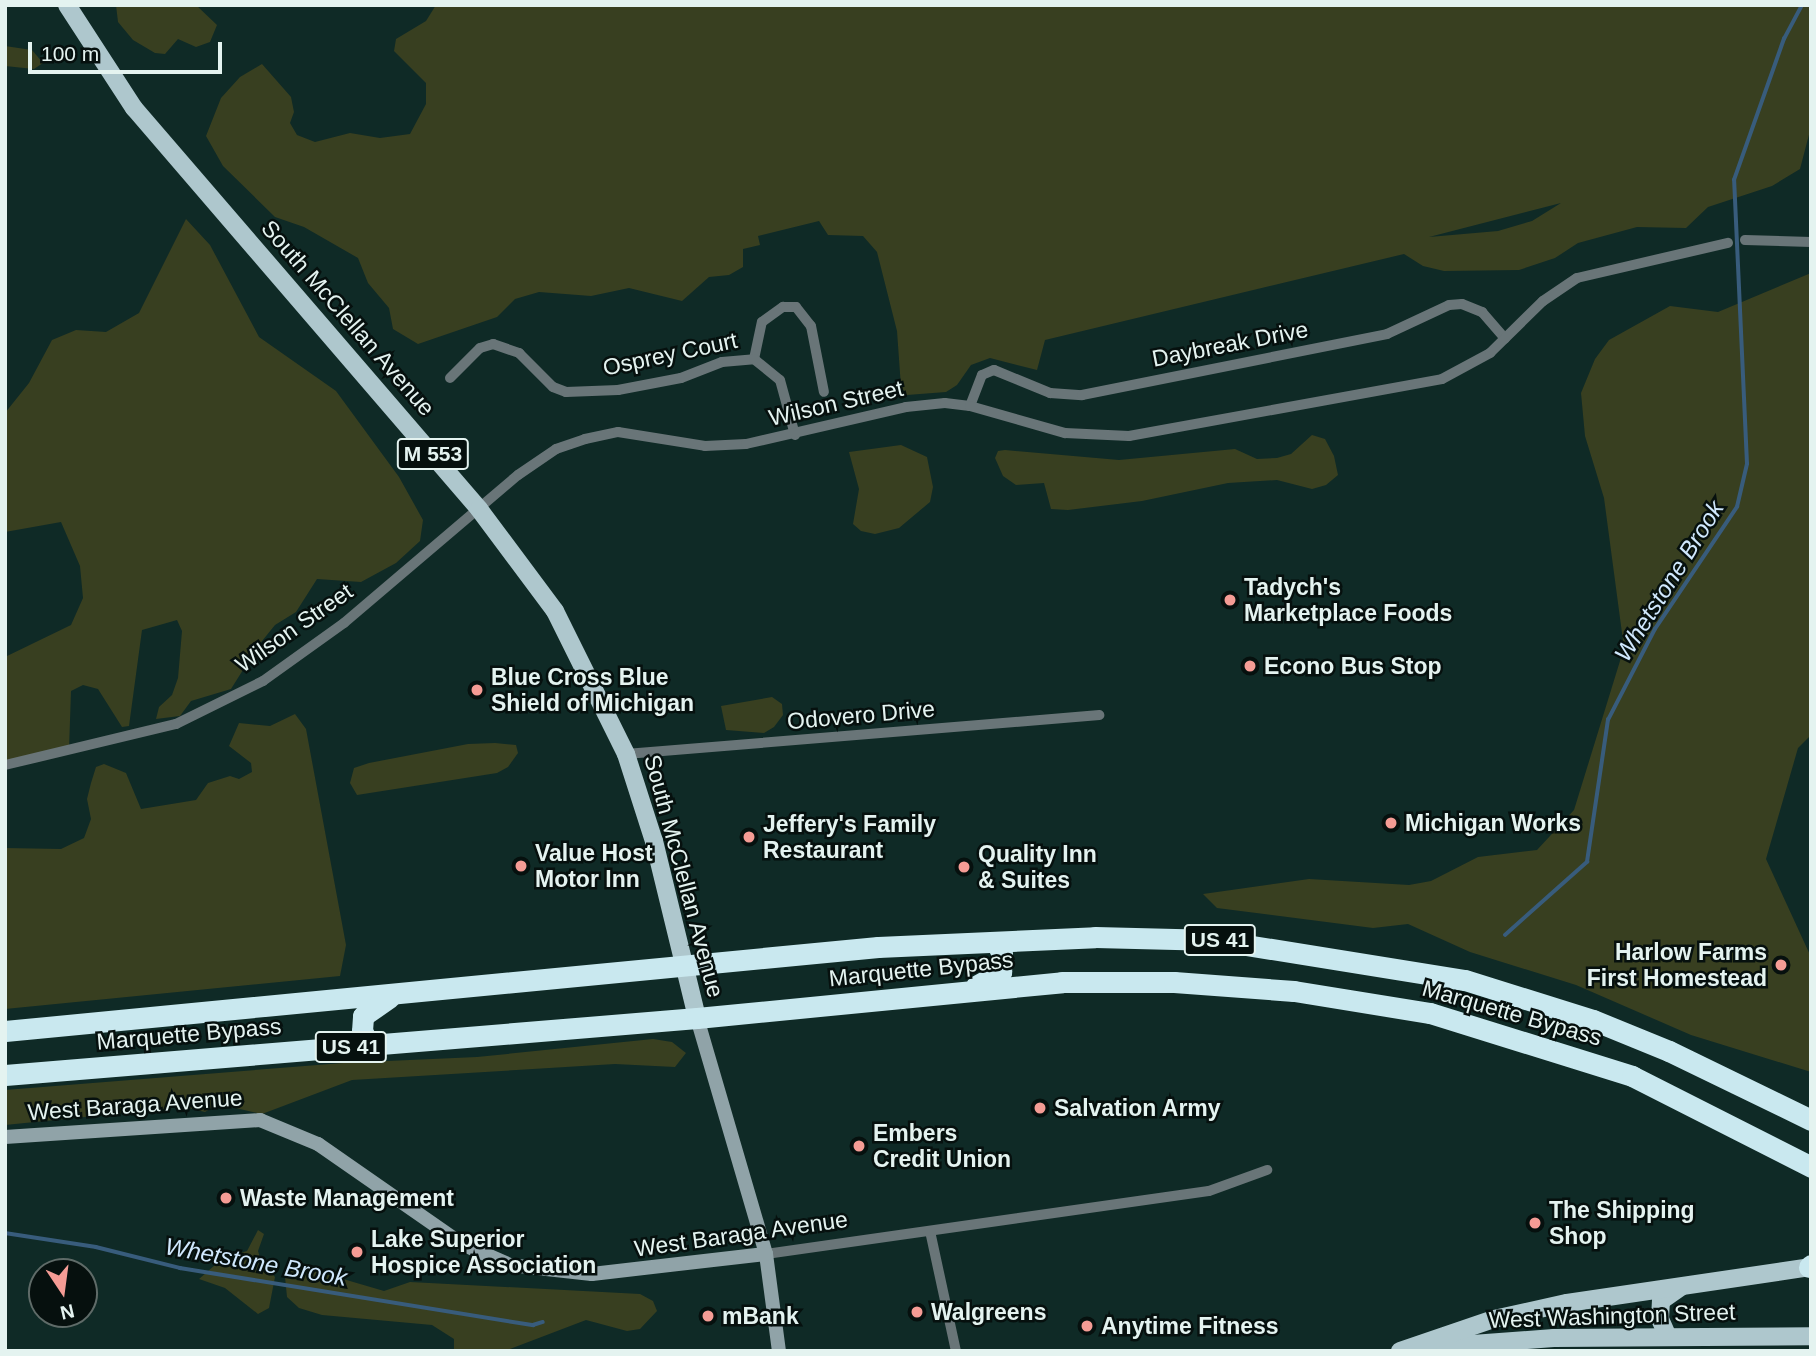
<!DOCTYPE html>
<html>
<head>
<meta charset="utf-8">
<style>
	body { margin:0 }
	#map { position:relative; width:1816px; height:1356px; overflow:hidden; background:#0f2a26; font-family:Arial,sans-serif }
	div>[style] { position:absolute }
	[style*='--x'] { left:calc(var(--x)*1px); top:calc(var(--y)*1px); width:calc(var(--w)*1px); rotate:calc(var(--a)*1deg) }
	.green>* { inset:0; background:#383f20 }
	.stream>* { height:3.5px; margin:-1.75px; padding:0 1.75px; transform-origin:1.75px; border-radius:1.75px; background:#385c7c }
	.street>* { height:10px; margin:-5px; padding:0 5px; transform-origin:5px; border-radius:5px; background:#697578 }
	.secondary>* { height:14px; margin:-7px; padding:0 7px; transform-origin:7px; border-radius:7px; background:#90a3a8 }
	.primary>* { height:18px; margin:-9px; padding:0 9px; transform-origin:9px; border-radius:9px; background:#aec7cd }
	.highway>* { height:21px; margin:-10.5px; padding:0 10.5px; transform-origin:10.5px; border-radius:10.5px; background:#c9e8ef }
	.dots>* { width:19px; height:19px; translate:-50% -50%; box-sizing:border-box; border:4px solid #06100e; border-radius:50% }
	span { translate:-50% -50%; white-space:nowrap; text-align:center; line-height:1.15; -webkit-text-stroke:5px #06100e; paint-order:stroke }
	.shield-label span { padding:2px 5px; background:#06100e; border:2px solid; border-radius:5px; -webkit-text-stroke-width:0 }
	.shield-label { font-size:21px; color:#e4f3f0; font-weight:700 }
	.street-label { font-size:23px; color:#e4f3f0 }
	.poi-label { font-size:23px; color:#e4f3f0; font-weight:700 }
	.left { translate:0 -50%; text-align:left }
	.right { translate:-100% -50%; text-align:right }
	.water-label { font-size:24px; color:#d0e8fd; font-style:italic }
	.frame { position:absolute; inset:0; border:7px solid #e4f3f0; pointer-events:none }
	.north { position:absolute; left:28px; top:1258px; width:70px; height:70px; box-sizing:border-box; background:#06100e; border:2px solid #5f6b68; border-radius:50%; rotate:167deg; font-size:19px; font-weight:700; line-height:28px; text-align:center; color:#e4f3f0 }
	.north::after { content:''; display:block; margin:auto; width:24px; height:32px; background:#f59c95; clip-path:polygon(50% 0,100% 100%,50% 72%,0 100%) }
	.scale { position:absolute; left:28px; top:42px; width:194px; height:32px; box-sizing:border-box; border:4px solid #e4f3f0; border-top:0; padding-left:9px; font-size:21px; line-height:24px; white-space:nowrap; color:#e4f3f0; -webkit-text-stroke:5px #06100e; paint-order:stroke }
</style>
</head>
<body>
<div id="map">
	<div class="green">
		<i style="clip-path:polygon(116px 5px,196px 5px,217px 25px,210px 42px,196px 47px,178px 39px,165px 54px,155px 53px,133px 40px,118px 22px)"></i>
		<i style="clip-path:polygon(evenodd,436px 5px,1811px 5px,1811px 127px,1800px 169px,1772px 186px,1708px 207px,1686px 228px,1637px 227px,1578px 243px,1555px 258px,1519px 270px,1444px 271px,1423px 266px,1404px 254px,1045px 340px,1037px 370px,990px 358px,971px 365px,957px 385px,946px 392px,907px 395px,901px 387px,897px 331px,877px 252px,863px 236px,828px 235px,819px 221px,758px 236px,760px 245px,743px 249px,743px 267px,729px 275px,709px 277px,682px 301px,629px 288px,591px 296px,539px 292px,515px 299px,497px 317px,418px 344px,393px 329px,389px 308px,368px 283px,358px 258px,304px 227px,275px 217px,223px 166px,206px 136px,221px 98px,240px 77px,262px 64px,291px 97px,294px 112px,290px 123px,297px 135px,315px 142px,350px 133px,380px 138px,410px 134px,426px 104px,426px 83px,394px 51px,396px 39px,426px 21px,436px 5px,1561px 203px,1532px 221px,1498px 231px,1429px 237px,1561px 203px)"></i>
		<i style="clip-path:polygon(5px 46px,32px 50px,43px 63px,34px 69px,5px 66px)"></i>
		<i style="clip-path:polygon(186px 219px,210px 245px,259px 337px,336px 391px,399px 477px,423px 520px,420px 541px,396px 563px,361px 582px,317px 579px,296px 612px,275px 625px,258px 646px,231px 689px,191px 701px,180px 716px,156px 719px,159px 707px,172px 695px,178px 678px,182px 631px,177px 620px,142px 630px,129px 726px,122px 727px,98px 689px,83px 685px,71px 691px,69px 750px,5px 762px,5px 657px,71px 625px,83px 598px,80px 566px,61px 522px,5px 532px,5px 413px,29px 383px,52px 340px,76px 330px,106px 332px,139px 313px)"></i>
		<i style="clip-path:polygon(1811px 273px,1811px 735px,1798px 748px,1766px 859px,1811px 957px,1811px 1072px,1691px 1035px,1576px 985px,1470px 952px,1408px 924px,1373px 928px,1217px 908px,1203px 894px,1309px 879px,1409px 885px,1431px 881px,1478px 857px,1537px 850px,1574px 810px,1624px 648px,1604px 498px,1585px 436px,1581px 393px,1595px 359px,1609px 340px,1670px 306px,1718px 312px)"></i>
		<i style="clip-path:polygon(1312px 435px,1325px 439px,1334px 456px,1338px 475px,1326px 485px,1312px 489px,1277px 480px,1228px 483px,1142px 501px,1068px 510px,1051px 509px,1044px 483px,1016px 485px,1003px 476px,995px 458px,998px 451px,1005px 450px,1119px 460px,1235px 449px,1257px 459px,1277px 458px,1291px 454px)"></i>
		<i style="clip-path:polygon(901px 445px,927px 457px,933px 487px,930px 502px,899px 528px,875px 534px,861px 531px,853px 524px,859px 489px,849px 452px)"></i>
		<i style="clip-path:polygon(772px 697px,782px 704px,783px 715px,774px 727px,764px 733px,726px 730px,721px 706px)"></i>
		<i style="clip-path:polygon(295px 714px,306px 729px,346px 945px,340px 976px,5px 1009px,5px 848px,61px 849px,84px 838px,91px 819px,87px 799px,91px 783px,96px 767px,104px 764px,126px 773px,141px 809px,196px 800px,208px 783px,230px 776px,239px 779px,252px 772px,251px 763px,229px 746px,239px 723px,270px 726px)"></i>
		<i style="clip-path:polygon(495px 743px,516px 745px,518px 753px,508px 767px,497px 773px,357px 795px,350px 783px,354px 768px,369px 763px,468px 744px)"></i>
		<i style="clip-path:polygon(653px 1039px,672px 1042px,686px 1053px,675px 1067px,615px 1064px,352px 1080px,262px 1114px,218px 1104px,205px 1112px,184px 1107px,5px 1125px,5px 1090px,343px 1063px,477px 1057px)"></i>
		<i style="clip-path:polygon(258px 1230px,264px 1234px,258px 1251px,261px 1261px,275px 1277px,269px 1308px,258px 1314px,225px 1288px,199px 1279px,223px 1258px,247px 1251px)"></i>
		<i style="clip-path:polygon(309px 1269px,384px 1291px,410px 1282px,640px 1294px,653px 1301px,657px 1311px,640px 1329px,627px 1331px,586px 1320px,505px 1351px,454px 1351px,454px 1339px,432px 1325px,322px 1315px,299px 1308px,287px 1297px,285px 1277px,291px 1271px)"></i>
	</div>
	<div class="stream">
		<i style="--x:1505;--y:935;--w:110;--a:-41.7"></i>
		<i style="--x:1587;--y:862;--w:144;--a:-81.6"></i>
		<i style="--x:1608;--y:720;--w:102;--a:-62.7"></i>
		<i style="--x:1655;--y:629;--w:147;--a:-56.1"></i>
		<i style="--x:1737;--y:507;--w:44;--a:-76.9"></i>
		<i style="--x:1747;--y:464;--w:284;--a:-92.6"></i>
		<i style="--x:1734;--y:180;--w:150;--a:-70.5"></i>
		<i style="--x:1784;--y:39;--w:38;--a:-62"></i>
		<i style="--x:5;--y:1233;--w:92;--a:8.7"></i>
		<i style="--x:96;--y:1247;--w:87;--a:14"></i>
		<i style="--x:180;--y:1268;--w:358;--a:9.2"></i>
		<i style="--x:533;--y:1325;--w:10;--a:-17"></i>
	</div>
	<div class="street">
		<i style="--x:1745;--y:240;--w:66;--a:1.7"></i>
		<i style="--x:754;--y:359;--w:38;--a:-78"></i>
		<i style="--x:762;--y:322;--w:26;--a:-36"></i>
		<i style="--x:783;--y:307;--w:13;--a:0"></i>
		<i style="--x:796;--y:307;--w:24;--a:52"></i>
		<i style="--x:811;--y:326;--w:67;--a:78.9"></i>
		<i style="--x:450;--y:378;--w:42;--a:-45"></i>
		<i style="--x:480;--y:348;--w:14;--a:-17"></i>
		<i style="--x:493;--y:344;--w:28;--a:19"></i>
		<i style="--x:519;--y:353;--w:48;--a:45"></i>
		<i style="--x:553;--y:387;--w:14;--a:21"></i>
		<i style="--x:566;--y:392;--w:52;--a:-2.2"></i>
		<i style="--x:618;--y:390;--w:64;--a:-10.8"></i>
		<i style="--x:681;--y:378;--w:44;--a:-21.3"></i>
		<i style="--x:722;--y:362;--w:32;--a:-5"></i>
		<i style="--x:754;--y:359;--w:33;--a:39"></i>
		<i style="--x:780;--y:380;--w:57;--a:74.7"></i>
		<i style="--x:970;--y:406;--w:33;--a:-69"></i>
		<i style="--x:982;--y:375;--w:13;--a:-23"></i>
		<i style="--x:994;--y:370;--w:61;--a:22.3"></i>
		<i style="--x:1050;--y:393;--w:32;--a:4"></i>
		<i style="--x:1082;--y:395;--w:311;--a:-11.3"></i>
		<i style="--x:1387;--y:334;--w:68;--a:-25.1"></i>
		<i style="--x:1449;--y:305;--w:13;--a:-4"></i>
		<i style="--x:1462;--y:304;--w:22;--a:22"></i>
		<i style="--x:1482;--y:312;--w:35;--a:49"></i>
		<i style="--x:626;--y:754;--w:475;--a:-4.7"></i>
		<i style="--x:5;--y:765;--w:176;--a:-13.5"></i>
		<i style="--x:176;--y:724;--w:97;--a:-26.3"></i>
		<i style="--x:263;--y:681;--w:100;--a:-35.6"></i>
		<i style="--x:344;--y:623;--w:228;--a:-40.4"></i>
		<i style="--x:518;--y:475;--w:46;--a:-34.4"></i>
		<i style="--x:556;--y:449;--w:31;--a:-19"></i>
		<i style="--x:585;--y:439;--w:34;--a:-12"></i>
		<i style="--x:618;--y:432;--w:88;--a:9.1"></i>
		<i style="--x:705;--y:446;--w:41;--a:-2.8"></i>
		<i style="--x:746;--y:444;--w:164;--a:-13"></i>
		<i style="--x:906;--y:407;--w:39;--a:-6"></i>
		<i style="--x:945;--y:403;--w:25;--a:7"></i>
		<i style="--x:970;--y:406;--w:99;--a:15.9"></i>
		<i style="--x:1065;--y:433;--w:64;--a:2.7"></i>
		<i style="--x:1129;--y:436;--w:318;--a:-10.3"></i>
		<i style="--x:1442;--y:379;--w:55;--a:-28.4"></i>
		<i style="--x:1490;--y:353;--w:74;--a:-44.5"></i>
		<i style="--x:1543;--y:301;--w:41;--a:-34.1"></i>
		<i style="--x:1577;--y:278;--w:155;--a:-13.1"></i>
		<i style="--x:930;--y:1231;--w:123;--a:77.8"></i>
		<i style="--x:766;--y:1254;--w:447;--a:-8.1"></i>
		<i style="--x:1209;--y:1191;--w:62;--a:-19.9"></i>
	</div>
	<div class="secondary">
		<i style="--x:697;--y:1018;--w:246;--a:73.7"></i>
		<i style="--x:766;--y:1254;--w:98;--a:82.4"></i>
		<i style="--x:5;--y:1137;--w:256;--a:-3.8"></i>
		<i style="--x:260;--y:1120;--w:63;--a:22.5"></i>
		<i style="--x:318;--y:1144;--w:175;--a:34.8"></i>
		<i style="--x:462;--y:1244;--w:52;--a:23.6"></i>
		<i style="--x:510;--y:1265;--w:82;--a:6.3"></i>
		<i style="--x:592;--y:1274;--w:175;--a:-6.6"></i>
	</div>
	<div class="primary">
		<i style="--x:67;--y:5;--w:123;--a:57"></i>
		<i style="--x:134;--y:108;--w:529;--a:49.29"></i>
		<i style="--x:479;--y:509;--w:127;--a:53.3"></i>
		<i style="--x:555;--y:611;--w:160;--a:63.6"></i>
		<i style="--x:626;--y:754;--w:91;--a:72.2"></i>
		<i style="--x:654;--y:841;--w:182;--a:76.3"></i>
		<i style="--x:1668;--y:1337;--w:20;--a:-114"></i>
		<i style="--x:1660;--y:1319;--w:18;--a:-87"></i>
		<i style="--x:1661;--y:1301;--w:24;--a:-35"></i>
		<i style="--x:1432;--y:1347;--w:122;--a:-4.2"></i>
		<i style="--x:1554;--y:1338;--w:257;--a:-0.4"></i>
		<i style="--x:1400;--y:1351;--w:99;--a:-18.8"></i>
		<i style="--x:1494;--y:1319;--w:75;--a:-12.4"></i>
		<i style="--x:1567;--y:1303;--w:247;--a:-8.4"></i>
	</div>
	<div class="highway">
		<i style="--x:976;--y:986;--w:29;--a:-29"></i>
		<i style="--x:1001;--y:972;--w:18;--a:-87"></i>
		<i style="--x:1002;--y:954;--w:13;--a:-117"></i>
		<i style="--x:5;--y:1031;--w:877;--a:-5.5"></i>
		<i style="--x:878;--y:947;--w:217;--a:-2.6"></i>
		<i style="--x:1095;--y:937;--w:120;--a:1.4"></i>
		<i style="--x:1215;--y:940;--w:253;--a:9.1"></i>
		<i style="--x:1465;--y:980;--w:134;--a:17.4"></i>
		<i style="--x:1593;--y:1020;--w:82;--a:22.2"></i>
		<i style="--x:1669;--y:1051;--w:158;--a:25.9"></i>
		<i style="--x:370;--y:1045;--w:16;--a:-120"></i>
		<i style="--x:362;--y:1031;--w:15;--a:-86"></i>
		<i style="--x:363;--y:1016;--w:32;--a:-35"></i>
		<i style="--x:5;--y:1075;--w:694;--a:-4.71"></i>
		<i style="--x:697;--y:1018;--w:367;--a:-5.6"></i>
		<i style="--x:1062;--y:982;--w:112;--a:0"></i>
		<i style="--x:1174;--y:982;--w:120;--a:4.3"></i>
		<i style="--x:1294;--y:991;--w:138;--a:9.2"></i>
		<i style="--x:1430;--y:1013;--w:212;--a:17.3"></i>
		<i style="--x:1632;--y:1076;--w:201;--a:26.9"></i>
		<i style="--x:1809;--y:1267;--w:3;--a:-45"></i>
	</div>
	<div class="dots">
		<i style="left:1230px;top:600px;background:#f59c95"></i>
		<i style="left:1250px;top:666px;background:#f59c95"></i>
		<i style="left:477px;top:690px;background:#f59c95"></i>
		<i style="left:1391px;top:823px;background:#f59c95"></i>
		<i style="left:749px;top:837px;background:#f59c95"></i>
		<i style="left:521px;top:866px;background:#f59c95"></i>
		<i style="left:964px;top:867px;background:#f59c95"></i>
		<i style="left:1781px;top:965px;background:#f59c95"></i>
		<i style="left:1040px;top:1108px;background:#f59c95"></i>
		<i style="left:859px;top:1146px;background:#f59c95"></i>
		<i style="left:226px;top:1198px;background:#f59c95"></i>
		<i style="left:1535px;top:1223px;background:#f59c95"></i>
		<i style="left:357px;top:1252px;background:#f59c95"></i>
		<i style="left:917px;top:1312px;background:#f59c95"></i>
		<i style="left:708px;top:1316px;background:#f59c95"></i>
		<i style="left:1087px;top:1326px;background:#f59c95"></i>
	</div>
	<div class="shield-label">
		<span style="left:433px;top:454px">M 553</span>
		<span style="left:1220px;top:940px">US 41</span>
		<span style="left:351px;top:1047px">US 41</span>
	</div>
	<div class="street-label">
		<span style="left:348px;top:318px;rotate:49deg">South McClellan Avenue</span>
		<span style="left:1230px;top:344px;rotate:-11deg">Daybreak Drive</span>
		<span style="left:670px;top:354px;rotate:-12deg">Osprey Court</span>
		<span style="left:836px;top:403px;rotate:-13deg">Wilson Street</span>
		<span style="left:294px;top:628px;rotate:-35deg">Wilson Street</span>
		<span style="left:861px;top:715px;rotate:-5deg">Odovero Drive</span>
		<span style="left:684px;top:876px;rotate:75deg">South McClellan Avenue</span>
		<span style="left:921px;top:969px;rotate:-6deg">Marquette Bypass</span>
		<span style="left:1512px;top:1013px;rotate:16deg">Marquette Bypass</span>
		<span style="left:189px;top:1034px;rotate:-5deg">Marquette Bypass</span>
		<span style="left:135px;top:1105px;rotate:-4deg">West Baraga Avenue</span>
		<span style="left:741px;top:1234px;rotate:-8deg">West Baraga Avenue</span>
		<span style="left:1612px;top:1316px;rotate:-2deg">West Washington Street</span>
	</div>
	<div class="poi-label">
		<span class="left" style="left:1244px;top:600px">Tadych's<br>Marketplace Foods</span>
		<span class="left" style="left:1264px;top:666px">Econo Bus Stop</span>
		<span class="left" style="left:491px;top:690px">Blue Cross Blue<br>Shield of Michigan</span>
		<span class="left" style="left:1405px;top:823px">Michigan Works</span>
		<span class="left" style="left:763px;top:837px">Jeffery's Family<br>Restaurant</span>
		<span class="left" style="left:535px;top:866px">Value Host<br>Motor Inn</span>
		<span class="left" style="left:978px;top:867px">Quality Inn<br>&amp; Suites</span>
		<span class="right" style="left:1767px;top:965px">Harlow Farms<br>First Homestead</span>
		<span class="left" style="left:1054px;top:1108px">Salvation Army</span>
		<span class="left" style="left:873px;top:1146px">Embers<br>Credit Union</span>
		<span class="left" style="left:240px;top:1198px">Waste Management</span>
		<span class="left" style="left:1549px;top:1223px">The Shipping<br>Shop</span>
		<span class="left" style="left:371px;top:1252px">Lake Superior<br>Hospice Association</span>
		<span class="left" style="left:931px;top:1312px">Walgreens</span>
		<span class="left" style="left:722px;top:1316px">mBank</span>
		<span class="left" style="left:1101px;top:1326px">Anytime Fitness</span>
	</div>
	<div class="water-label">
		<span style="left:1669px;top:581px;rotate:-58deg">Whetstone Brook</span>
		<span style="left:256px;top:1262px;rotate:10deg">Whetstone Brook</span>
	</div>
	<div class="frame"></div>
	<div class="north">N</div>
	<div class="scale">100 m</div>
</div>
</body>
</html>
